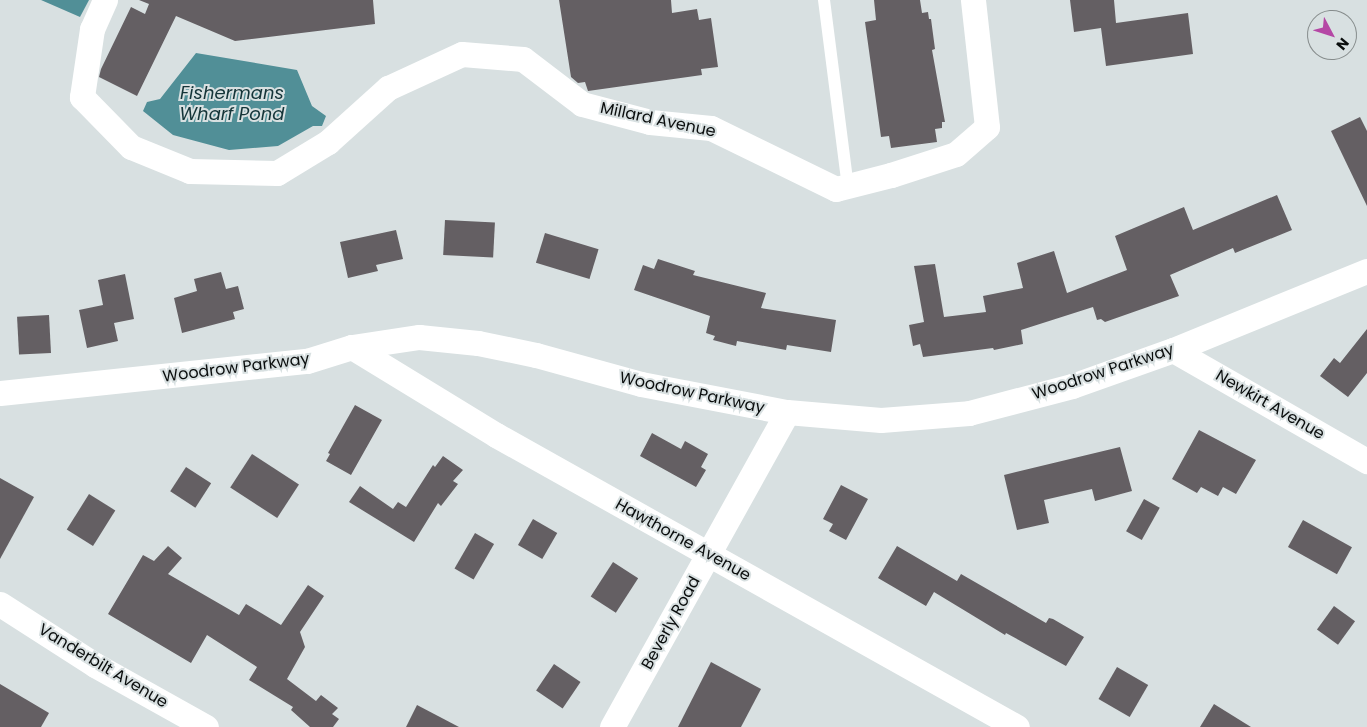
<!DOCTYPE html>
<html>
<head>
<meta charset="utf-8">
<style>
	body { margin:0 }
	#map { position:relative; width:1367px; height:727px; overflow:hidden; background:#d8e0e1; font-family:Poppins,sans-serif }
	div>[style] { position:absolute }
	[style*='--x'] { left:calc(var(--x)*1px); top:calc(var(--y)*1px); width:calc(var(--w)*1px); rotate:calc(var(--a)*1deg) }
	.water>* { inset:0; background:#518f97 }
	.building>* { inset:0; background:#645f63; transform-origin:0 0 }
	.lane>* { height:12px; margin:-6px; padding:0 6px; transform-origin:6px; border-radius:6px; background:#fff }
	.street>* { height:25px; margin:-12.5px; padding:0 12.5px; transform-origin:12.5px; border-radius:12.5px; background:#fff }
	span { translate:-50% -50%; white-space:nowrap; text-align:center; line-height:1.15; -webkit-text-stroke:4px #d8e0e1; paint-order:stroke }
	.street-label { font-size:16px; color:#0a0d0d }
	.water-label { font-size:18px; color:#143438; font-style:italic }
	.north { position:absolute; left:1307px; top:10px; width:50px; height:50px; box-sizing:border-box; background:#d8e0e1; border:1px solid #868c8c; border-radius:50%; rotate:130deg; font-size:14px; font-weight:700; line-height:20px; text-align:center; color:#0a0d0d }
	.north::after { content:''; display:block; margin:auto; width:18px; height:22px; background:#b547a5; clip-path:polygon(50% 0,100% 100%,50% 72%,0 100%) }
</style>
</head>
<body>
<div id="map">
	<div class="water">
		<i style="clip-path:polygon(41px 0,89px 0,80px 17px)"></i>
		<i style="clip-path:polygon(196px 53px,297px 70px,312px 106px,326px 116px,322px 126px,313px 126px,278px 146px,229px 150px,173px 135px,143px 111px,147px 102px,160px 99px)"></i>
	</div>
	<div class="building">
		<i style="clip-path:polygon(139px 0,373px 0,375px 24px,235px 41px,176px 16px,137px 96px,99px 77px,101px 69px,131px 7px,145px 14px,149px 4px)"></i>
		<i style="clip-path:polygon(559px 0,671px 0,672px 13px,697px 9px,699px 20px,711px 18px,718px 67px,701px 69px,702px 75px,588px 91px,585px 82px,578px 83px,571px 77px)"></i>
		<i style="clip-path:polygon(874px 0,920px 0,922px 13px,928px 12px,929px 19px,931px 19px,935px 49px,932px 50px,945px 122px,942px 122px,942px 128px,935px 129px,937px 142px,891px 148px,889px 136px,881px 137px,865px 22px,876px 20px)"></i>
		<i style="clip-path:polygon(1070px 0,1114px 0,1116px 23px,1188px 13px,1193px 54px,1106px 66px,1101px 28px,1074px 32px)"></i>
		<i style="clip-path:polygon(1360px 117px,1367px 131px,1367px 206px,1331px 131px)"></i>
		<i style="clip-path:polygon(1277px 195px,1292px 230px,1235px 253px,1233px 248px,1170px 275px,1179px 296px,1105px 322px,1101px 319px,1097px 320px,1093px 307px,1021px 330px,1023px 344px,994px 350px,993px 348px,923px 357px,920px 344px,913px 346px,909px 325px,924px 322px,914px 266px,935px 264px,944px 317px,986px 312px,983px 296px,1023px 288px,1017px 263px,1054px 251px,1067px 293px,1127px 270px,1115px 236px,1184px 207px,1193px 230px)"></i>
		<i style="left:445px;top:220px;width:50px;height:35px;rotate:3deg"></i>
		<i style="clip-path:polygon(396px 230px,403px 259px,376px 265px,378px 271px,348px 278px,340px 242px)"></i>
		<i style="left:545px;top:233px;width:56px;height:31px;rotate:17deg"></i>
		<i style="clip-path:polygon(658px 259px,695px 271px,693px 275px,766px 293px,761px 308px,836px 320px,831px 352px,787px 345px,786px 350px,737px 341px,736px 346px,713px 340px,715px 336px,706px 333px,710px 316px,634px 290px,643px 265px,654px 269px)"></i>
		<i style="clip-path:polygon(221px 272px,226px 289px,238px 286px,244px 309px,233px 312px,235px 319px,182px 333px,174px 298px,197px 291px,194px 279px)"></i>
		<i style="clip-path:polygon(125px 274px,134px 319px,114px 323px,118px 341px,87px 348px,79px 310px,103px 305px,98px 280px)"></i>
		<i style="left:49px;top:315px;width:38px;height:32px;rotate:87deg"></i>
		<i style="clip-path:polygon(1367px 329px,1367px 373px,1348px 397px,1320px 376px,1334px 358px,1340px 363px)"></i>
		<i style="clip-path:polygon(355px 405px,382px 420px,351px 475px,326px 461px,330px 454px,328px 453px)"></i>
		<i style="clip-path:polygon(1199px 430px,1256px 460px,1236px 494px,1223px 487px,1218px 496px,1201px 487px,1197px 493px,1172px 479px)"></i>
		<i style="clip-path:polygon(652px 433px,681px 449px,685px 441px,708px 454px,701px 467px,706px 470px,696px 487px,640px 456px)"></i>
		<i style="clip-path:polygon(1120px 447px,1132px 491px,1095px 501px,1092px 489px,1044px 500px,1049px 523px,1017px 530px,1004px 475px)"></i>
		<i style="left:252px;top:454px;width:56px;height:40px;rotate:33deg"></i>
		<i style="clip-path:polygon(443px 456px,463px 470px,453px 481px,458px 484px,441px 506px,438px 503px,414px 542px,349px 502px,360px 486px,393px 509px,398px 502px,406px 507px,433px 465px,435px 467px)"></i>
		<i style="left:186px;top:467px;width:30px;height:29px;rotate:33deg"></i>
		<i style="clip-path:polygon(0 478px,34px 497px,0 559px)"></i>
		<i style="clip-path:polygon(841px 485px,868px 499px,846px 540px,829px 531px,833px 524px,823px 519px)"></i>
		<i style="left:89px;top:494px;width:31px;height:42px;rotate:32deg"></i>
		<i style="left:1144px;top:499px;width:18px;height:37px;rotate:29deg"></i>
		<i style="left:533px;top:519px;width:28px;height:30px;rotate:30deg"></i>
		<i style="left:1303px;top:520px;width:56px;height:31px;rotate:29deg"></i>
		<i style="left:475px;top:533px;width:22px;height:41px;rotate:30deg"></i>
		<i style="clip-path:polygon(168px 546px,182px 558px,168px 574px,239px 615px,246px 604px,281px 625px,308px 585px,324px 596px,300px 632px,305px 647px,287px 679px,316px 701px,321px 695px,338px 708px,332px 714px,339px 719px,333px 727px,310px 727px,291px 710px,293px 707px,249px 680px,257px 667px,207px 635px,191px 663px,108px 614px,143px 555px,154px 561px)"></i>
		<i style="clip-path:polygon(897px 546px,957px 581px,961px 574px,1046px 623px,1049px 618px,1053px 619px,1084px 637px,1066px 666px,1006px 633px,1005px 635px,934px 592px,926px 606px,878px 578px)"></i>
		<i style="left:613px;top:562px;width:30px;height:41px;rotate:33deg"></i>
		<i style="left:1334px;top:606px;width:26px;height:29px;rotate:36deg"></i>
		<i style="clip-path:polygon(711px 662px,761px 689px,741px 727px,678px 727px)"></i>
		<i style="left:554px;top:664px;width:32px;height:32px;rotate:34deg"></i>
		<i style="left:1117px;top:667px;width:36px;height:37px;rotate:30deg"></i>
		<i style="clip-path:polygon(0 684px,49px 713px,41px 727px,0 727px)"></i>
		<i style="clip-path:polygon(1214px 704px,1251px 727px,1200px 727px)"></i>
		<i style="clip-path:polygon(417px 705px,459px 727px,406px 727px)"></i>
	</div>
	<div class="lane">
		<i style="--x:824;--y:0;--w:190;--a:82.7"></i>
	</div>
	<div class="street">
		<i style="--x:105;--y:0;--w:32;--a:114"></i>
		<i style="--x:92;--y:29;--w:69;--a:98.4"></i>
		<i style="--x:82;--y:97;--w:70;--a:45.6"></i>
		<i style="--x:131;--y:147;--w:64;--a:22.1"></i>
		<i style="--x:190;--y:171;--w:87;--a:1.3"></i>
		<i style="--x:277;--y:173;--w:60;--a:-31.3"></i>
		<i style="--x:328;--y:142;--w:81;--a:-42"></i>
		<i style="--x:388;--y:88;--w:81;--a:-24.7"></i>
		<i style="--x:462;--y:54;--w:61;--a:4.7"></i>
		<i style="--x:523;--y:59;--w:74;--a:37.3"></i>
		<i style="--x:582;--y:104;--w:70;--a:14.8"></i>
		<i style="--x:650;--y:122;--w:61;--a:5.6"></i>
		<i style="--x:711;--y:128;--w:139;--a:26"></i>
		<i style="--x:836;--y:189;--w:57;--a:-14.3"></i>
		<i style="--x:891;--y:175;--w:68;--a:-17.9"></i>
		<i style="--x:956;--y:154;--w:41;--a:-41.1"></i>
		<i style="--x:987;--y:127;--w:128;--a:-96.3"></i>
		<i style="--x:352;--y:347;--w:169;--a:31.4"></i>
		<i style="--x:496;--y:435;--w:597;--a:29.27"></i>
		<i style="--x:1173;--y:350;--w:224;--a:29.8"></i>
		<i style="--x:0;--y:393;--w:309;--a:-6"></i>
		<i style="--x:307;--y:361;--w:47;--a:-17.3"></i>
		<i style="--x:352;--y:347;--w:68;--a:-8.5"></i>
		<i style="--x:419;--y:337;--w:59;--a:5.8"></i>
		<i style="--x:478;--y:343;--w:59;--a:11.7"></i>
		<i style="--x:536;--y:355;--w:109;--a:15.4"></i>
		<i style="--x:641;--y:384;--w:149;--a:10.9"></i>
		<i style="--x:787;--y:412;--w:94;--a:4.9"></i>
		<i style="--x:881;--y:420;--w:88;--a:-4.5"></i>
		<i style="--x:969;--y:413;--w:106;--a:-14.7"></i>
		<i style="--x:1072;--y:386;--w:107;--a:-19.6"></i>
		<i style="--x:1173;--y:350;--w:209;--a:-22.2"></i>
		<i style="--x:0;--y:604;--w:113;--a:32.7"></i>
		<i style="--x:95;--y:665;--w:127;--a:29.2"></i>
		<i style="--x:612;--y:727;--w:360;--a:-60.9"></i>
	</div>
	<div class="street-label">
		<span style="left:658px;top:120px;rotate:12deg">Millard Avenue</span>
		<span style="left:236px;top:368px;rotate:-7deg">Woodrow Parkway</span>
		<span style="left:1103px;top:372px;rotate:-18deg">Woodrow Parkway</span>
		<span style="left:692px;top:393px;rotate:12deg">Woodrow Parkway</span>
		<span style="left:1270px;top:405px;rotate:30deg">Newkirt Avenue</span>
		<span style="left:683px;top:540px;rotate:29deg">Hawthorne Avenue</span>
		<span style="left:671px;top:623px;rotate:-61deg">Beverly Road</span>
		<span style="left:103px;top:666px;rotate:31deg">Vanderbilt Avenue</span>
	</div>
	<div class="water-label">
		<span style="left:232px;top:104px">Fishermans<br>Wharf Pond</span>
	</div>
	<div class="north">N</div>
</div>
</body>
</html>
